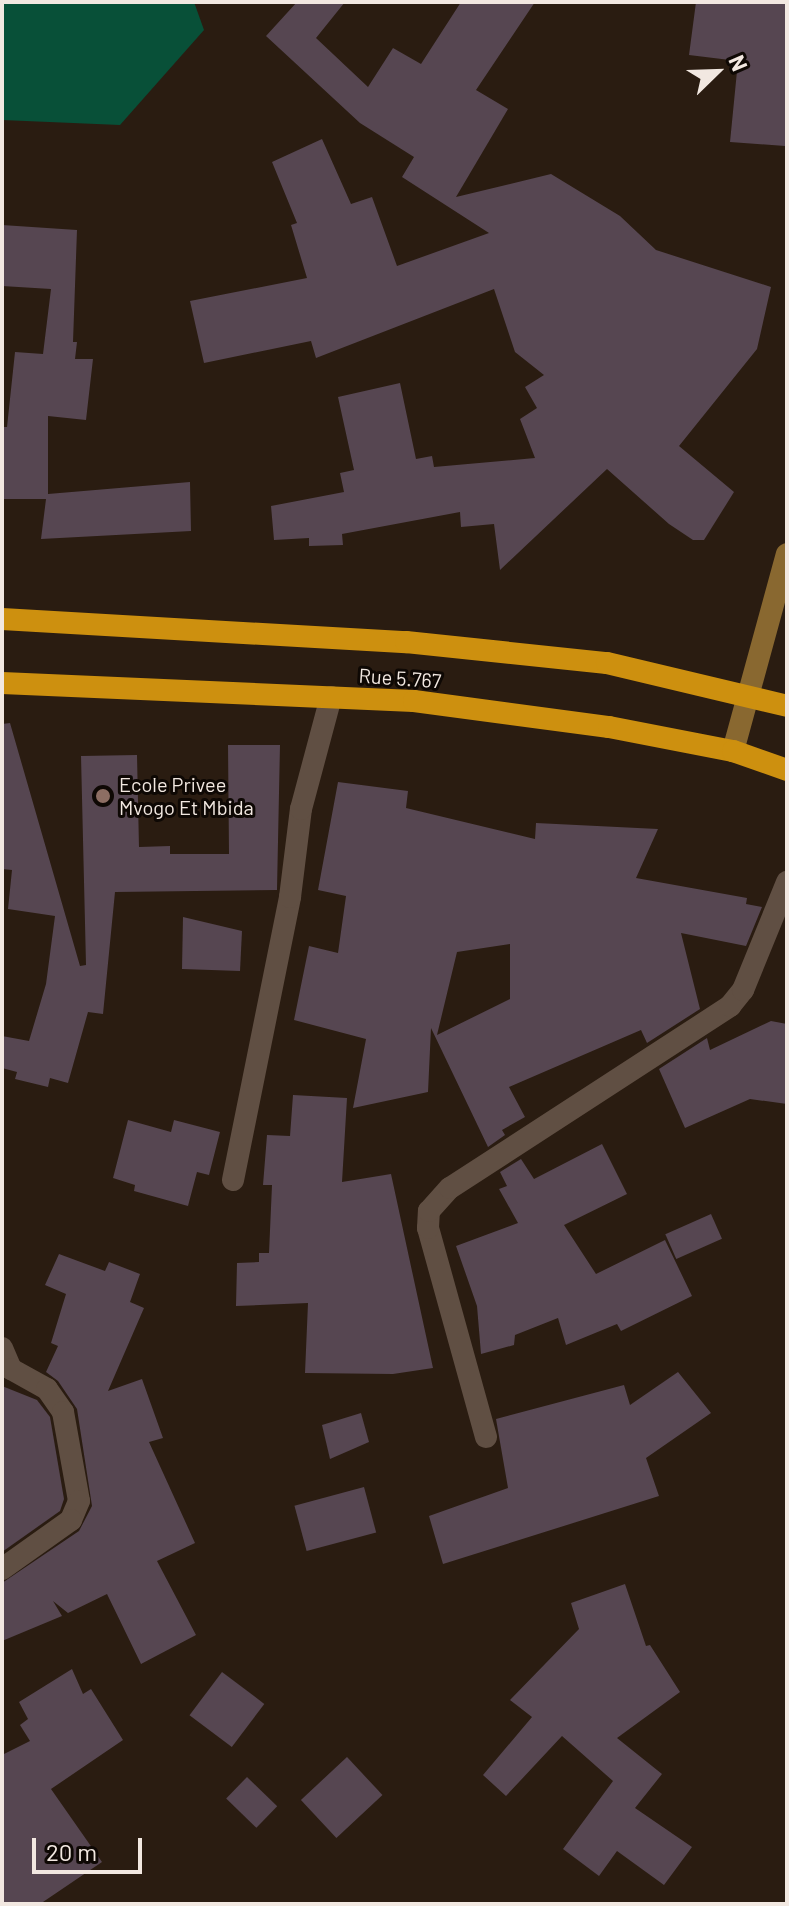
<!DOCTYPE html>
<html>
<head>
<meta charset="utf-8">
<style>
	body { margin:0 }
	#map { position:relative; width:789px; height:1906px; overflow:hidden; background:#2a1c11; font-family:Barlow,sans-serif }
	div>[style] { position:absolute }
	[style*='--x'] { left:calc(var(--x)*1px); top:calc(var(--y)*1px); width:calc(var(--w)*1px); rotate:calc(var(--a)*1deg) }
	.green>* { inset:0; background:#085038 }
	.building>* { inset:0; background:#564651; transform-origin:0 0 }
	.minor>* { height:22px; margin:-11px; padding:0 11px; transform-origin:11px; border-radius:11px; background:#604f43 }
	.secondary>* { height:22px; margin:-11px; padding:0 11px; transform-origin:11px; border-radius:11px; background:#896830 }
	.trunk>* { height:22px; margin:-11px; padding:0 11px; transform-origin:11px; border-radius:11px; background:#cd900f }
	.dots>* { width:22px; height:22px; translate:-50% -50%; box-sizing:border-box; border:4px solid #0e0804; border-radius:50% }
	span { translate:-50% -50%; white-space:nowrap; text-align:center; line-height:1.15; -webkit-text-stroke:6px #0e0804; paint-order:stroke }
	.street-label { font-size:20px; color:#f2e8e1 }
	.poi-label { font-size:20px; color:#f2e8e1 }
	.left { translate:0 -50%; text-align:left }
	.frame { position:absolute; inset:0; border:4px solid #f2e8e1; pointer-events:none }
	.north { position:absolute; left:677px; top:32px; width:80px; height:80px; -webkit-text-stroke:6px #0e0804; paint-order:stroke; rotate:67deg; font-size:22px; font-weight:700; line-height:32px; text-align:center; color:#f2e8e1 }
	.north::after { content:''; display:block; margin:auto; width:28px; height:36px; background:#f2e8e1; clip-path:polygon(50% 0,100% 100%,50% 72%,0 100%) }
	.scale { position:absolute; left:32px; top:1838px; width:110px; height:36px; box-sizing:border-box; border:4px solid #f2e8e1; border-top:0; padding-left:10px; font-size:24px; line-height:28px; white-space:nowrap; color:#f2e8e1; -webkit-text-stroke:6px #0e0804; paint-order:stroke }
</style>
</head>
<body>
<div id="map">
	<div class="green">
		<i style="clip-path:polygon(2px 2px,194px 2px,204px 30px,120px 125px,2px 120px)"></i>
	</div>
	<div class="building">
		<i style="clip-path:polygon(297px 2px,345px 2px,316px 38px,368px 87px,393px 48px,421px 64px,461px 2px,535px 2px,476px 90px,508px 109px,456px 197px,551px 174px,620px 216px,656px 250px,771px 287px,757px 349px,679px 446px,734px 492px,704px 540px,693px 540px,669px 524px,607px 469px,500px 570px,494px 524px,461px 527px,460px 512px,342px 534px,343px 545px,309px 546px,309px 538px,274px 540px,271px 506px,344px 492px,340px 473px,354px 470px,338px 397px,400px 383px,416px 459px,432px 456px,434px 467px,535px 458px,520px 419px,537px 408px,525px 387px,544px 375px,515px 352px,494px 289px,316px 358px,311px 341px,204px 363px,190px 301px,307px 278px,291px 225px,297px 223px,272px 162px,322px 139px,351px 204px,372px 197px,397px 266px,489px 233px,402px 177px,414px 157px,360px 123px,266px 36px)"></i>
		<i style="clip-path:polygon(696px 2px,787px 2px,785px 146px,730px 142px,738px 61px,689px 55px)"></i>
		<i style="clip-path:polygon(2px 225px,77px 230px,73px 342px,77px 342px,75px 359px,93px 359px,86px 420px,48px 416px,48px 494px,190px 482px,191px 531px,41px 539px,46px 499px,2px 499px,2px 427px,7px 427px,15px 352px,43px 354px,51px 289px,2px 286px)"></i>
		<i style="clip-path:polygon(10px 723px,80px 966px,86px 965px,81px 756px,137px 755px,139px 847px,170px 846px,170px 854px,229px 854px,228px 745px,280px 745px,277px 890px,115px 892px,103px 1014px,88px 1012px,68px 1083px,50px 1078px,48px 1087px,15px 1079px,17px 1072px,2px 1068px,2px 1036px,29px 1041px,46px 984px,55px 916px,8px 909px,12px 870px,2px 869px,2px 724px)"></i>
		<i style="clip-path:polygon(evenodd,338px 782px,408px 791px,406px 808px,535px 839px,536px 823px,658px 829px,636px 878px,747px 898px,746px 904px,762px 907px,746px 946px,681px 933px,700px 1009px,647px 1043px,641px 1030px,509px 1087px,525px 1117px,502px 1130px,505px 1135px,488px 1147px,431px 1028px,428px 1092px,353px 1108px,366px 1039px,294px 1020px,309px 946px,338px 953px,346px 896px,318px 890px,338px 782px,510px 944px,510px 999px,437px 1035px,457px 952px,510px 944px)"></i>
		<i style="clip-path:polygon(183px 917px,242px 931px,240px 971px,182px 969px)"></i>
		<i style="clip-path:polygon(771px 1021px,787px 1024px,787px 1104px,750px 1099px,685px 1128px,659px 1069px,707px 1038px,710px 1050px)"></i>
		<i style="clip-path:polygon(293px 1095px,347px 1098px,342px 1182px,391px 1174px,433px 1368px,393px 1374px,305px 1373px,308px 1303px,236px 1306px,237px 1263px,259px 1262px,259px 1253px,269px 1253px,272px 1185px,263px 1185px,267px 1135px,290px 1136px)"></i>
		<i style="clip-path:polygon(128px 1120px,171px 1132px,174px 1120px,220px 1132px,209px 1175px,197px 1172px,188px 1206px,134px 1191px,135px 1185px,113px 1178px)"></i>
		<i style="clip-path:polygon(602px 1144px,627px 1194px,564px 1225px,596px 1274px,665px 1240px,692px 1296px,621px 1331px,617px 1324px,566px 1345px,558px 1318px,515px 1335px,514px 1345px,481px 1354px,477px 1306px,456px 1246px,518px 1223px,499px 1189px,507px 1186px,500px 1172px,521px 1159px,534px 1179px)"></i>
		<i style="left:711px;top:1214px;width:27px;height:50px;rotate:66deg"></i>
		<i style="clip-path:polygon(59px 1254px,105px 1271px,109px 1262px,140px 1274px,130px 1302px,144px 1308px,108px 1391px,142px 1379px,163px 1438px,149px 1442px,195px 1543px,157px 1561px,196px 1635px,141px 1664px,107px 1594px,68px 1613px,53px 1601px,62px 1616px,2px 1641px,2px 1583px,79px 1531px,92px 1506px,77px 1409px,58px 1381px,46px 1372px,58px 1346px,51px 1343px,66px 1294px,45px 1285px)"></i>
		<i style="clip-path:polygon(678px 1372px,711px 1413px,646px 1458px,659px 1496px,443px 1564px,429px 1516px,508px 1488px,496px 1419px,624px 1385px,630px 1405px)"></i>
		<i style="clip-path:polygon(2px 1386px,37px 1400px,50px 1417px,64px 1499px,60px 1511px,2px 1552px)"></i>
		<i style="clip-path:polygon(361px 1413px,369px 1442px,330px 1459px,322px 1425px)"></i>
		<i style="left:364px;top:1487px;width:47px;height:72px;rotate:75deg"></i>
		<i style="clip-path:polygon(625px 1584px,646px 1646px,650px 1645px,680px 1692px,617px 1738px,662px 1774px,635px 1808px,692px 1847px,664px 1885px,617px 1851px,599px 1876px,563px 1849px,613px 1781px,562px 1736px,506px 1796px,483px 1775px,532px 1717px,510px 1700px,579px 1629px,571px 1603px)"></i>
		<i style="clip-path:polygon(72px 1669px,83px 1694px,91px 1689px,123px 1740px,51px 1789px,102px 1862px,40px 1904px,2px 1904px,2px 1755px,30px 1741px,20px 1725px,28px 1719px,19px 1702px)"></i>
		<i style="left:222px;top:1672px;width:53px;height:54px;rotate:37deg"></i>
		<i style="left:347px;top:1757px;width:52px;height:63px;rotate:47deg"></i>
		<i style="left:247px;top:1777px;width:42px;height:30px;rotate:44deg"></i>
	</div>
	<div class="minor">
		<i style="--x:233;--y:1180;--w:289;--a:-78.6"></i>
		<i style="--x:290;--y:897;--w:89;--a:-82.9"></i>
		<i style="--x:301;--y:809;--w:116;--a:-75"></i>
		<i style="--x:2;--y:1348;--w:23;--a:67"></i>
		<i style="--x:11;--y:1369;--w:41;--a:29.1"></i>
		<i style="--x:47;--y:1389;--w:28;--a:55"></i>
		<i style="--x:63;--y:1412;--w:90;--a:79.8"></i>
		<i style="--x:79;--y:1501;--w:21;--a:113"></i>
		<i style="--x:71;--y:1520;--w:85;--a:144.6"></i>
		<i style="--x:486;--y:1437;--w:217;--a:-105.5"></i>
		<i style="--x:428;--y:1228;--w:17;--a:-87"></i>
		<i style="--x:429;--y:1211;--w:31;--a:-48"></i>
		<i style="--x:450;--y:1188;--w:334;--a:-33"></i>
		<i style="--x:730;--y:1006;--w:21;--a:-51"></i>
		<i style="--x:743;--y:990;--w:117;--a:-67.8"></i>
	</div>
	<div class="secondary">
		<i style="--x:733;--y:751;--w:204;--a:-74.7"></i>
	</div>
	<div class="trunk">
		<i style="--x:2;--y:619;--w:405;--a:3.3"></i>
		<i style="--x:406;--y:642;--w:202;--a:6"></i>
		<i style="--x:607;--y:663;--w:185;--a:13.4"></i>
		<i style="--x:2;--y:683;--w:412;--a:2.5"></i>
		<i style="--x:414;--y:701;--w:197;--a:7.6"></i>
		<i style="--x:609;--y:727;--w:126;--a:11"></i>
		<i style="--x:733;--y:751;--w:57;--a:19.4"></i>
	</div>
	<div class="dots">
		<i style="left:103px;top:796px;background:#8d6e63"></i>
	</div>
	<div class="street-label">
		<span style="left:400px;top:678px;rotate:4deg">Rue 5.767</span>
	</div>
	<div class="poi-label">
		<span class="left" style="left:119px;top:796px">Ecole Privee<br>Mvogo Et Mbida</span>
	</div>
	<div class="frame"></div>
	<div class="north">N</div>
	<div class="scale">20 m</div>
</div>
</body>
</html>
